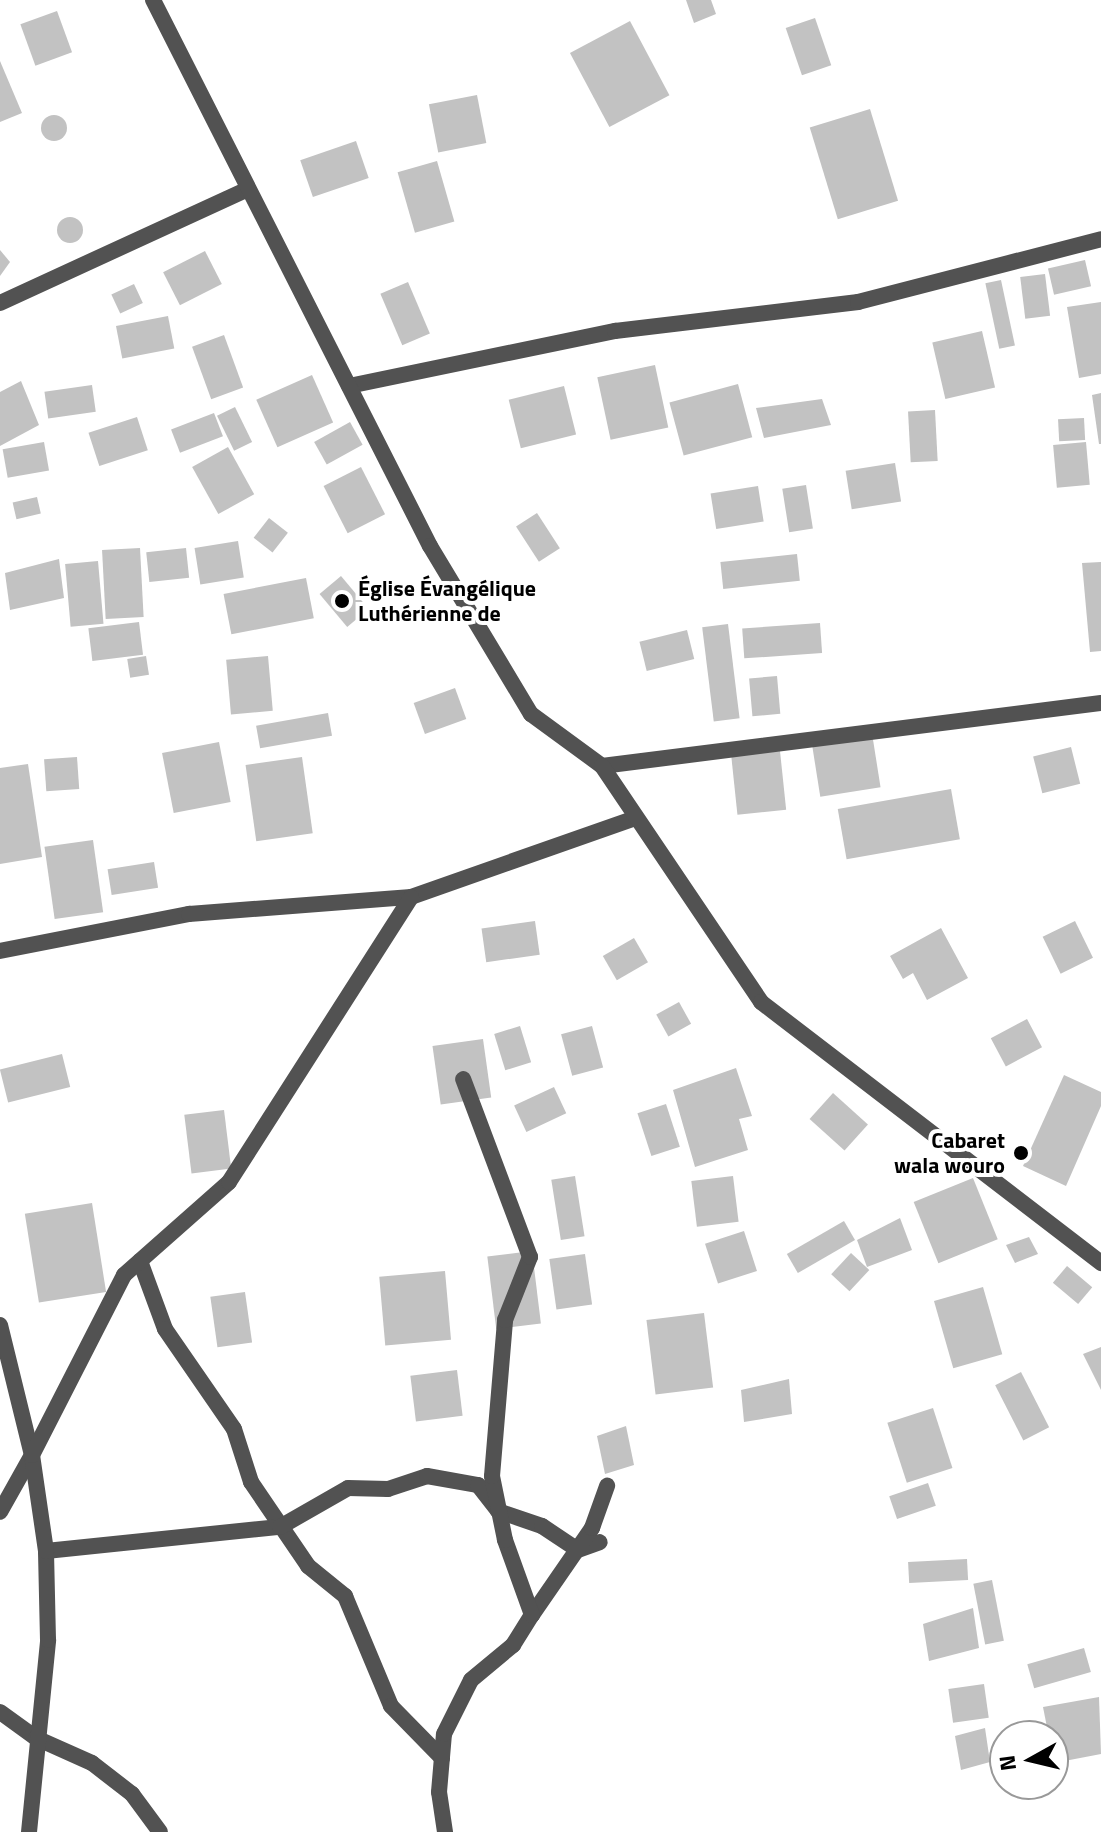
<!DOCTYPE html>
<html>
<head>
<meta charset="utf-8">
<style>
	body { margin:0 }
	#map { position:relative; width:1101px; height:1832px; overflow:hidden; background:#fff; font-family:"Titillium Web",sans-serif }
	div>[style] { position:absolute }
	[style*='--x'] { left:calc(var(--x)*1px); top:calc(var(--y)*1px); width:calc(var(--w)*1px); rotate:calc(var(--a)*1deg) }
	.building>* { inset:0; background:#c2c2c2; transform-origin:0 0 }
	.round { border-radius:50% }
	.minor>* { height:16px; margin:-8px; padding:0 8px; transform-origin:8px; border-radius:8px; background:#525252 }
	.tertiary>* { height:16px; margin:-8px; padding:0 8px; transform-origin:8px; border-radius:8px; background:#525252 }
	.dots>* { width:22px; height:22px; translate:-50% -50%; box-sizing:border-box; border:4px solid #fff; border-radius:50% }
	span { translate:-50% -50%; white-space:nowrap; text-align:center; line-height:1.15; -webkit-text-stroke:8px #fff; paint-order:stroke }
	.poi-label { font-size:22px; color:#000; font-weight:700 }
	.left { translate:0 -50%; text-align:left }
	.right { translate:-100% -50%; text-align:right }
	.north { position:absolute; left:989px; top:1720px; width:80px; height:80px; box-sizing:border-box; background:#fff; border:2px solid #999; border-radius:50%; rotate:262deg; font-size:22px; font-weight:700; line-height:32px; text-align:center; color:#000 }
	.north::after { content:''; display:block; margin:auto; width:28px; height:36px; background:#000; clip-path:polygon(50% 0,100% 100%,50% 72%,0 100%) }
</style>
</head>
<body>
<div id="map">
	<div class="building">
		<i style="clip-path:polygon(686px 0,711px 0,716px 14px,694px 23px)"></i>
		<i style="left:57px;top:11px;width:44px;height:39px;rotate:70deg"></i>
		<i style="left:815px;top:18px;width:50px;height:31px;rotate:71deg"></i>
		<i style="left:630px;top:21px;width:84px;height:68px;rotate:62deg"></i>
		<i style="clip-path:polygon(0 61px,22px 113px,0 122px)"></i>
		<i style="left:477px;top:95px;width:49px;height:49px;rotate:79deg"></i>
		<i style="left:870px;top:109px;width:96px;height:63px;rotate:73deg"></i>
		<i class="round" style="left:41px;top:115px;width:26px;height:26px"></i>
		<i style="left:356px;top:141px;width:39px;height:59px;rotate:71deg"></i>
		<i style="left:437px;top:161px;width:63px;height:41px;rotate:74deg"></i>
		<i class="round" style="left:57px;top:217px;width:26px;height:26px"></i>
		<i style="clip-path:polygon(0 250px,10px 262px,0 276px)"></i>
		<i style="left:205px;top:251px;width:37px;height:47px;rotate:63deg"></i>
		<i style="left:1085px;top:260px;width:27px;height:38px;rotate:77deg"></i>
		<i style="left:1045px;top:274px;width:42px;height:25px;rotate:83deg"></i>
		<i style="left:1001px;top:280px;width:67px;height:16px;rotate:78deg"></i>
		<i style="left:408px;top:282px;width:56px;height:30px;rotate:67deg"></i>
		<i style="left:134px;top:284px;width:21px;height:25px;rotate:65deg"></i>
		<i style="clip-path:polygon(1101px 302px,1101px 374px,1079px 378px,1067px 307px)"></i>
		<i style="left:168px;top:316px;width:33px;height:53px;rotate:79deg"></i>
		<i style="left:982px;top:331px;width:58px;height:51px;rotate:77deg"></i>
		<i style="left:224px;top:335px;width:56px;height:34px;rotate:70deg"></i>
		<i style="left:655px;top:365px;width:64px;height:59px;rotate:78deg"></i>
		<i style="left:312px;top:375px;width:52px;height:61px;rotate:66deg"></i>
		<i style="clip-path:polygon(21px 381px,39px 425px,0 446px,0 392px)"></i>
		<i style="left:738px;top:384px;width:55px;height:71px;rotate:75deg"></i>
		<i style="left:92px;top:385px;width:27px;height:48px;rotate:82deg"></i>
		<i style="left:564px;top:386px;width:50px;height:57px;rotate:76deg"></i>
		<i style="clip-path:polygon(1101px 393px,1101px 444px,1099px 444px,1092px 395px)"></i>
		<i style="clip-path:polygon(822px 399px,831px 425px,764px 438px,756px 408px)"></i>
		<i style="left:235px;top:407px;width:39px;height:20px;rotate:64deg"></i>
		<i style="left:935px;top:410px;width:51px;height:27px;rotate:87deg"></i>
		<i style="left:214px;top:413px;width:25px;height:46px;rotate:69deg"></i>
		<i style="left:137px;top:417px;width:35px;height:51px;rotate:72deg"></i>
		<i style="left:1084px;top:418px;width:22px;height:26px;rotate:87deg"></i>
		<i style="left:350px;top:422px;width:26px;height:41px;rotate:61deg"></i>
		<i style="left:44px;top:442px;width:29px;height:42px;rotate:80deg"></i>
		<i style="left:1086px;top:442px;width:43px;height:33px;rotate:85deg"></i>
		<i style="left:228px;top:447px;width:54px;height:41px;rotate:61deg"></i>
		<i style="left:895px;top:463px;width:39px;height:50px;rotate:81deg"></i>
		<i style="left:361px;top:467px;width:53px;height:42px;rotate:63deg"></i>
		<i style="left:806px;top:485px;width:44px;height:24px;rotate:81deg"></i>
		<i style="left:758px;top:486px;width:36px;height:48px;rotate:81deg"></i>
		<i style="left:37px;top:497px;width:17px;height:25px;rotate:77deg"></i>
		<i style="left:537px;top:513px;width:42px;height:25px;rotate:57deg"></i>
		<i style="left:269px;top:518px;width:24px;height:25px;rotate:38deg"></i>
		<i style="left:238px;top:541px;width:37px;height:44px;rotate:81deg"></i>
		<i style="left:140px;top:548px;width:69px;height:38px;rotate:87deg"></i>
		<i style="left:186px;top:548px;width:30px;height:40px;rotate:84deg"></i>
		<i style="left:797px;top:554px;width:27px;height:77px;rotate:84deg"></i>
		<i style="clip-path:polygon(59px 559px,64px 598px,10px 610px,5px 573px)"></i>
		<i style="left:98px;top:561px;width:63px;height:33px;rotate:85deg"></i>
		<i style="clip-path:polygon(1101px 562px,1101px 651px,1090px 652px,1082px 563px)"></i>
		<i style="left:341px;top:576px;width:43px;height:28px;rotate:50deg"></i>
		<i style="left:306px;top:578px;width:41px;height:84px;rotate:79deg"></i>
		<i style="left:139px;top:622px;width:33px;height:51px;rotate:83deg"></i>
		<i style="left:820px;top:623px;width:30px;height:78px;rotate:86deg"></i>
		<i style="left:728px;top:624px;width:95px;height:26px;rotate:83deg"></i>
		<i style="left:687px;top:630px;width:30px;height:49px;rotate:76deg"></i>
		<i style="left:146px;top:656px;width:19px;height:19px;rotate:81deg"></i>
		<i style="left:268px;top:656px;width:55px;height:42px;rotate:85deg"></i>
		<i style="left:777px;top:676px;width:38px;height:28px;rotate:85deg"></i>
		<i style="left:455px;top:688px;width:33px;height:44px;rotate:70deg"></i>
		<i style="left:328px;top:713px;width:23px;height:73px;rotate:80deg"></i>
		<i style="left:871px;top:727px;width:61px;height:61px;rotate:81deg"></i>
		<i style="left:219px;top:742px;width:61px;height:58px;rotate:79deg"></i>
		<i style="left:1071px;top:747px;width:38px;height:39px;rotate:76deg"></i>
		<i style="left:780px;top:751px;width:59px;height:49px;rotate:84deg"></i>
		<i style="left:77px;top:757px;width:32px;height:33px;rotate:86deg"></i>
		<i style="left:302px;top:757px;width:77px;height:57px;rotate:82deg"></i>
		<i style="clip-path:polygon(28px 764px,42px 857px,0 864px,0 768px)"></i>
		<i style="left:951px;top:789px;width:51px;height:115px;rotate:80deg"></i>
		<i style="left:93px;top:840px;width:73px;height:49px;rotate:82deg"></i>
		<i style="left:154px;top:862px;width:26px;height:47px;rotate:81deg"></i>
		<i style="left:535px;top:921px;width:34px;height:54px;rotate:82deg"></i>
		<i style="left:1075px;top:921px;width:41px;height:36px;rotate:64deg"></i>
		<i style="clip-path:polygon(941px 928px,968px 978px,927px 1000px,913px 973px,903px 979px,890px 956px)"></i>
		<i style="left:634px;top:938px;width:28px;height:36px;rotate:60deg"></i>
		<i style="left:679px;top:1002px;width:25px;height:26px;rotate:61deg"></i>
		<i style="left:1027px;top:1019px;width:32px;height:41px;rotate:62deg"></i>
		<i style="left:520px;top:1026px;width:38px;height:27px;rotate:73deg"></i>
		<i style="left:592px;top:1026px;width:43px;height:32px;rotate:75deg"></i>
		<i style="left:483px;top:1039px;width:59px;height:51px;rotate:82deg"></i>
		<i style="left:62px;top:1054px;width:34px;height:64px;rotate:76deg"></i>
		<i style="clip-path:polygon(736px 1068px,752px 1116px,739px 1119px,748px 1150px,695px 1167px,673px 1090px)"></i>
		<i style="clip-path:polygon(1064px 1075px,1101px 1092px,1101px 1106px,1066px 1186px,1023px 1166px)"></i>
		<i style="left:554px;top:1087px;width:29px;height:44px;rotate:65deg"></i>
		<i style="left:833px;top:1093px;width:47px;height:35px;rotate:42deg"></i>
		<i style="left:666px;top:1104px;width:45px;height:30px;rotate:72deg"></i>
		<i style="left:224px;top:1110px;width:59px;height:40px;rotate:83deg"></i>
		<i style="left:575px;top:1176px;width:61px;height:24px;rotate:81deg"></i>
		<i style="left:733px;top:1176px;width:46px;height:42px;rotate:83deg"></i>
		<i style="left:973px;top:1178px;width:66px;height:64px;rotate:68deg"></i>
		<i style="left:92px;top:1203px;width:90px;height:68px;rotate:81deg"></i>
		<i style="clip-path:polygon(900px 1218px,912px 1250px,867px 1267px,857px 1240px)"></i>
		<i style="left:844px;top:1221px;width:22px;height:66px;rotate:60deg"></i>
		<i style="left:744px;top:1231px;width:42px;height:41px;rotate:72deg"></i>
		<i style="clip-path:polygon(1029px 1237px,1038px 1254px,1015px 1263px,1006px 1245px)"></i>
		<i style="left:532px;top:1251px;width:73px;height:45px;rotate:83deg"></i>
		<i style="left:851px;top:1253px;width:25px;height:29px;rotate:43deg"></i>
		<i style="left:585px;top:1254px;width:51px;height:36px;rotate:82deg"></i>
		<i style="left:1067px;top:1266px;width:33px;height:22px;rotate:40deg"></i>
		<i style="left:445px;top:1271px;width:69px;height:66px;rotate:85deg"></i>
		<i style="left:983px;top:1287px;width:70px;height:51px;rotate:74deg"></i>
		<i style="left:245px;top:1292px;width:51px;height:35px;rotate:82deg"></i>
		<i style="left:704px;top:1313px;width:75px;height:58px;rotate:83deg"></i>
		<i style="clip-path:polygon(1101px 1347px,1101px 1390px,1083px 1354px)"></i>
		<i style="left:457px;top:1370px;width:46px;height:47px;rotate:83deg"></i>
		<i style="left:1021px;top:1372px;width:62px;height:29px;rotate:63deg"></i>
		<i style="clip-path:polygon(789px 1379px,792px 1414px,744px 1422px,741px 1390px)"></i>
		<i style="left:933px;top:1408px;width:63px;height:48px;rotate:72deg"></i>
		<i style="clip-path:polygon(626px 1426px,634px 1465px,605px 1474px,597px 1436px)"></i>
		<i style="left:928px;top:1483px;width:24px;height:41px;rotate:71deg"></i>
		<i style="left:967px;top:1559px;width:21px;height:59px;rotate:87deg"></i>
		<i style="left:992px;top:1580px;width:62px;height:19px;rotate:79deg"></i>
		<i style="clip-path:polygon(973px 1608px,979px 1648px,929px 1661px,923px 1624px)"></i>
		<i style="left:1084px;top:1648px;width:25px;height:59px;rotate:74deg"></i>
		<i style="left:984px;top:1684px;width:34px;height:36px;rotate:82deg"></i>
		<i style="clip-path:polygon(1099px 1697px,1101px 1754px,1054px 1763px,1043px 1707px)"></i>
		<i style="clip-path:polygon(985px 1728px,990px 1762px,961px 1770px,955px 1736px)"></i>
	</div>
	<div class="minor">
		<i style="--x:0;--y:303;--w:273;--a:-24.7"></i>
		<i style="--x:349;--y:386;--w:272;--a:-11.7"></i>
		<i style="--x:615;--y:331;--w:245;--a:-6.8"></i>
		<i style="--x:858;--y:302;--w:251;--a:-14.5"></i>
		<i style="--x:602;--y:766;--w:503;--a:-7.2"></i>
		<i style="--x:0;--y:951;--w:193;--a:-11.1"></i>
		<i style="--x:189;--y:914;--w:223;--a:-4.4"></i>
		<i style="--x:411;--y:897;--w:235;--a:-19.4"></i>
		<i style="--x:140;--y:1261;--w:72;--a:69.8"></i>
		<i style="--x:165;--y:1329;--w:121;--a:55.4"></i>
		<i style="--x:234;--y:1429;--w:56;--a:72.2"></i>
		<i style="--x:251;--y:1482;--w:102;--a:55.8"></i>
		<i style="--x:308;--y:1566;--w:48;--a:39"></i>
		<i style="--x:345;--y:1596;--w:119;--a:67.3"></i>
		<i style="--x:391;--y:1706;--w:73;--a:45.6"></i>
		<i style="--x:0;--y:1325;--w:134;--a:76.2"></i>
		<i style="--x:32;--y:1455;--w:65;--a:119.3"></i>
		<i style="--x:46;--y:1551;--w:235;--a:-5.9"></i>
		<i style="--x:280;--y:1527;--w:78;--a:-29.8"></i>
		<i style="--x:348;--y:1488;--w:40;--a:1.4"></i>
		<i style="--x:388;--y:1489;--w:41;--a:-18.4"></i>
		<i style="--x:427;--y:1476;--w:52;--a:10"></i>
		<i style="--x:478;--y:1485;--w:33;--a:52"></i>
		<i style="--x:498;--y:1511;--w:46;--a:18.8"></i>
		<i style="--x:542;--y:1526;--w:43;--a:33.7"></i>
		<i style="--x:578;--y:1550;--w:23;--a:-20"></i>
		<i style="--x:532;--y:1615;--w:106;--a:-55.4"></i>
		<i style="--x:592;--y:1528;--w:45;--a:-70.3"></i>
		<i style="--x:0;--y:1712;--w:44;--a:35.8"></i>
		<i style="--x:36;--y:1738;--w:61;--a:24.1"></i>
		<i style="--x:92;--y:1763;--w:51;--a:37.8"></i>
		<i style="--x:132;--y:1794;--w:47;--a:53.6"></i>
		<i style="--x:29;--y:1832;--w:193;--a:-84.3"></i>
		<i style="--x:48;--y:1640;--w:89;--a:-91.3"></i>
		<i style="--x:46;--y:1551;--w:97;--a:-98.3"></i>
		<i style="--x:32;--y:1455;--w:202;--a:-62.9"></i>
		<i style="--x:124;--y:1275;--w:140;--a:-41.5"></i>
		<i style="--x:229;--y:1182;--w:338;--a:-57.4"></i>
		<i style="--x:445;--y:1832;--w:40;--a:-98.5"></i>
		<i style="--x:439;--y:1792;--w:58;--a:-85.1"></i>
		<i style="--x:444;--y:1734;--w:60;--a:-63.4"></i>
		<i style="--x:471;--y:1680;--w:55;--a:-39.8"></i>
		<i style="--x:513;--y:1645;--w:36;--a:-58"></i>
		<i style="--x:532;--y:1615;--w:80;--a:-109.8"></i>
		<i style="--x:505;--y:1540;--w:65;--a:-101.5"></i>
		<i style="--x:492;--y:1476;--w:157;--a:-85.2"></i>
		<i style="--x:505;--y:1320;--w:68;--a:-68.4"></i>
		<i style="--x:530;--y:1257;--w:190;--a:-110.6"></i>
	</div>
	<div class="tertiary">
		<i style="--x:153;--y:0;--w:612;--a:63.1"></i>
		<i style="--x:430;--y:546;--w:196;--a:59"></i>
		<i style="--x:531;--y:714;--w:88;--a:36.2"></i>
		<i style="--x:602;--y:766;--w:285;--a:56"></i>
		<i style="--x:761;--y:1002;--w:429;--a:37.5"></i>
	</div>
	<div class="dots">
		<i style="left:342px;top:601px;background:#000"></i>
		<i style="left:1021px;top:1153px;background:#000"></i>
	</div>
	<div class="poi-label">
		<span class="left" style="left:358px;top:601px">Église Évangélique<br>Luthérienne de</span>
		<span class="right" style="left:1005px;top:1153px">Cabaret<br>wala wouro</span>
	</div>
	<div class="north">N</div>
</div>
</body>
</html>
